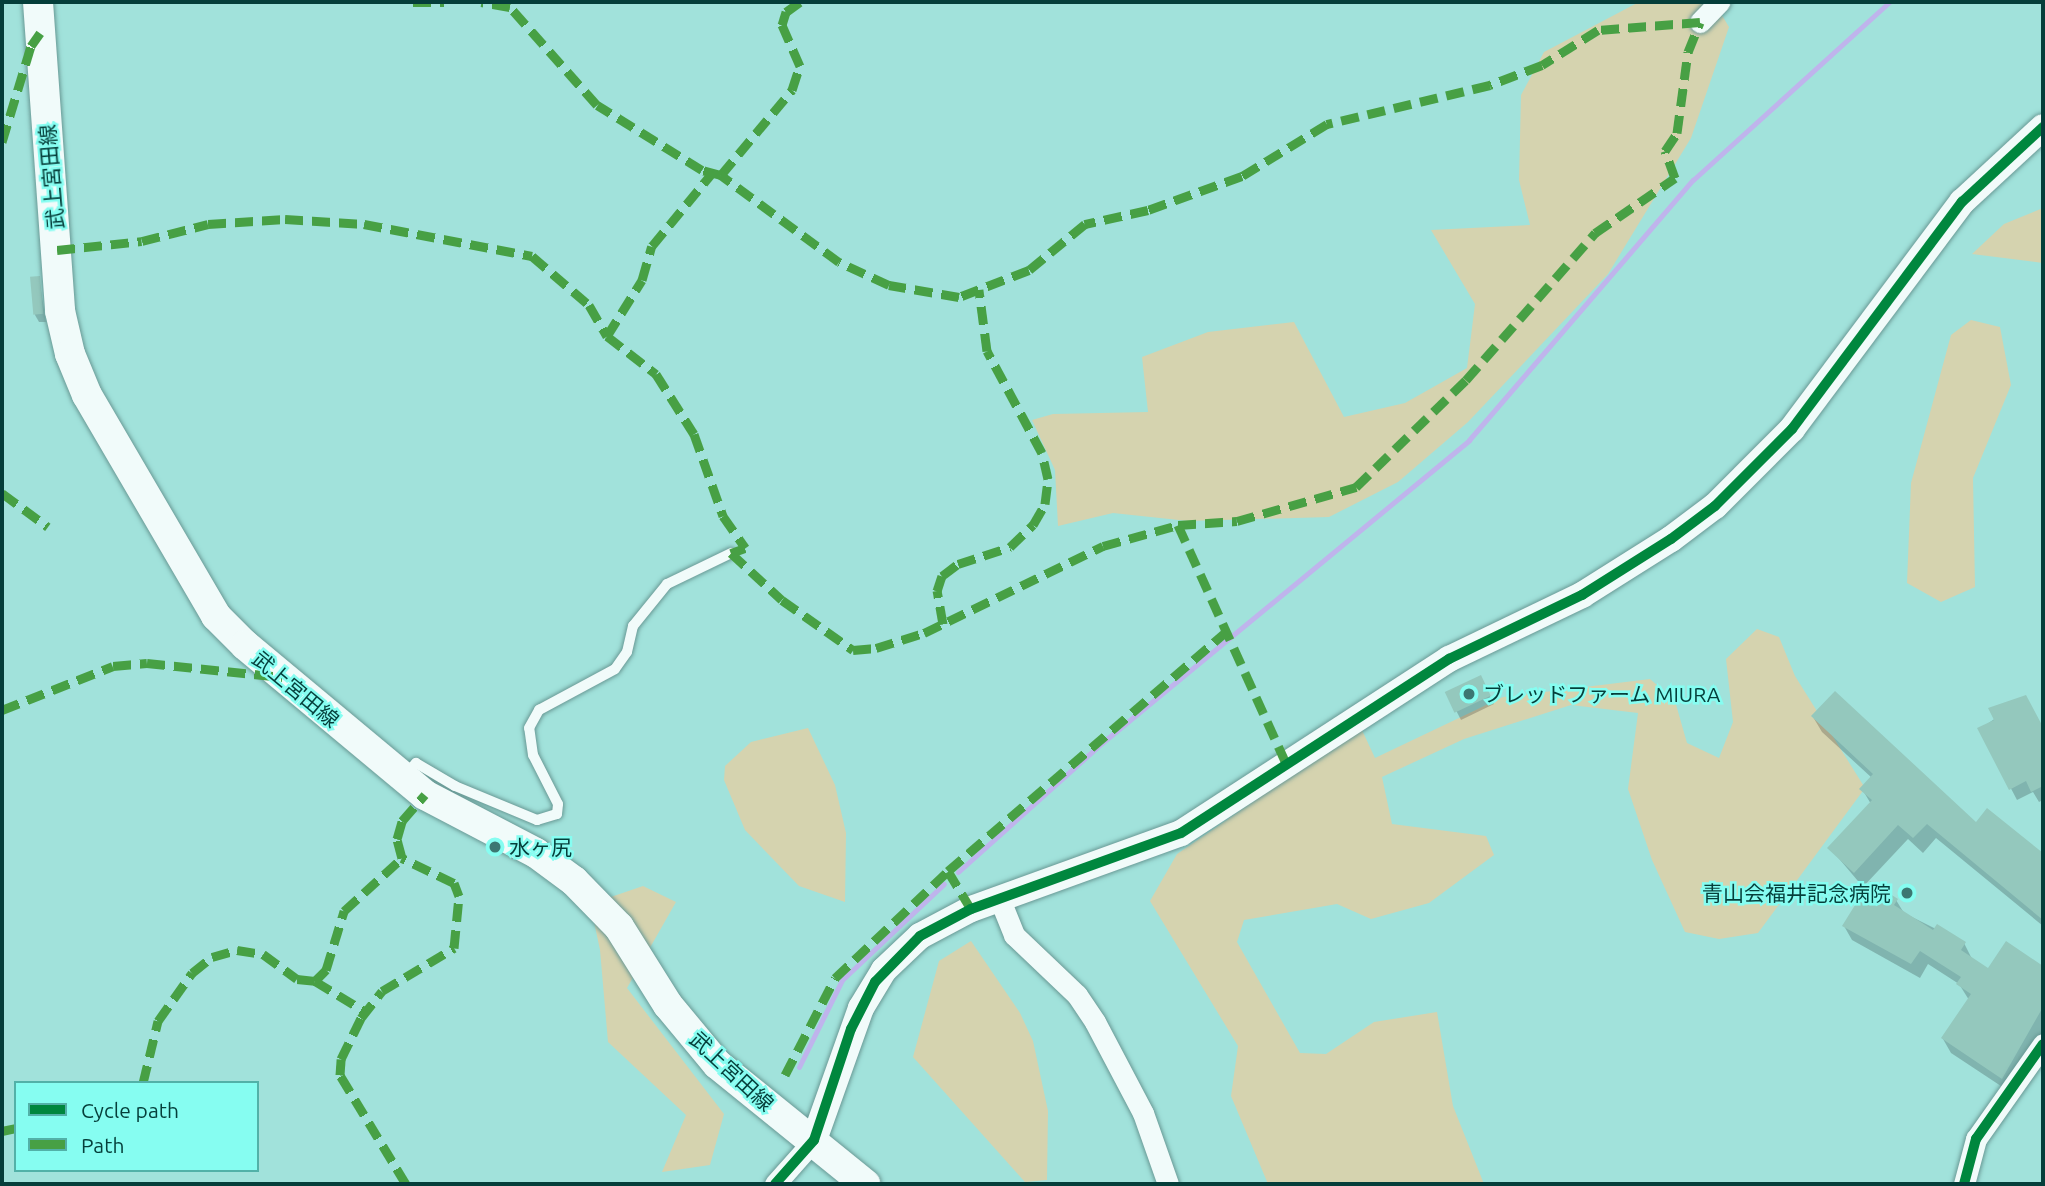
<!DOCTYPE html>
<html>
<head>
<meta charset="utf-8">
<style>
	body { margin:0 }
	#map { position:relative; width:2045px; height:1186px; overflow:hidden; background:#a1e2db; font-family:Ubuntu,"Noto Sans JP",sans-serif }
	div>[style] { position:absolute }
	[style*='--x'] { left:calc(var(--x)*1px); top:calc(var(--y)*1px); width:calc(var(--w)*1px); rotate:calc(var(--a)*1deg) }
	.green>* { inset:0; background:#d5d3af }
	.shadow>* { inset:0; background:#0003 }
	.stream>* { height:5px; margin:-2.5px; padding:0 2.5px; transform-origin:2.5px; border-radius:2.5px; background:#bfb4ec }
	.building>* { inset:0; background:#94c8bd; transform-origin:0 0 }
	.roads { filter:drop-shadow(0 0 2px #699995) drop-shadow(0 0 2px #699995) }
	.service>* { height:10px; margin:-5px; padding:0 5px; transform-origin:5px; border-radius:5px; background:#f1fbfa }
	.minor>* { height:21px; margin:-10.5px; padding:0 10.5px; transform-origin:10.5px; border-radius:10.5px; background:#f1fbfa }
	.tertiary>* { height:26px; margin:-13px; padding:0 13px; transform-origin:13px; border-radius:13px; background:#f1fbfa }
	.secondary>* { height:30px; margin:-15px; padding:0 15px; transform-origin:15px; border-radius:15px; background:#f1fbfa }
	.quiet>* { height:9px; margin-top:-4.5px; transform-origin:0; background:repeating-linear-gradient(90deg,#47a044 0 18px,transparent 0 27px) }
	.cycleway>* { height:10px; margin:-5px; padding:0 5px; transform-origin:5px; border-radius:5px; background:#00873e }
	.dots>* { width:19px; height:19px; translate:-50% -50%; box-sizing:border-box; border:4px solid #86fdf1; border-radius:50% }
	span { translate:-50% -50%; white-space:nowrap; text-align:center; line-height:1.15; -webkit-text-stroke:5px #86fdf1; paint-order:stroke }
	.street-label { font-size:21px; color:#053e3a }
	.poi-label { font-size:21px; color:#053e3a }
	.left { translate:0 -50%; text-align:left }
	.right { translate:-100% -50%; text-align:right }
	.frame { position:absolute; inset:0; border:4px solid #053e3a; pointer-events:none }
	.legend { position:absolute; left:14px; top:1081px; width:245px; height:91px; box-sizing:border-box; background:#86fdf1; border:2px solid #52b1a8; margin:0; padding:9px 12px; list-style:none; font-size:21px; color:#053e3a }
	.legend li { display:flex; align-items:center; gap:14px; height:35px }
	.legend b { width:35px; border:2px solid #52b1a8 }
</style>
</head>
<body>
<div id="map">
	<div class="green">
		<i style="clip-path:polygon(1639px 2px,1714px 2px,1729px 27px,1691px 138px,1608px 274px,1468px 422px,1398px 482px,1329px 517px,1188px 521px,1113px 513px,1058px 526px,1055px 470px,1032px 420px,1053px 414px,1148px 412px,1142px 357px,1208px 332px,1294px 322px,1344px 417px,1405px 403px,1467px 368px,1475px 304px,1431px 230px,1530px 225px,1519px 180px,1521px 95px,1544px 52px)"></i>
		<i style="clip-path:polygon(2043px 208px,2043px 263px,1972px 254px,2004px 224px)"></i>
		<i style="clip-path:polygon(1971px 320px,2000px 327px,2011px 385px,1973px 478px,1975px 587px,1941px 602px,1907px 583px,1911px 483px,1951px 335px)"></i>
		<i style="clip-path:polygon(1757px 629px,1779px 637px,1795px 676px,1865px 788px,1758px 933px,1719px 939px,1685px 932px,1652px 860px,1628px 789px,1638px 713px,1571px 705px,1464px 739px,1382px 777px,1392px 824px,1486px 836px,1494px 855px,1429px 903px,1371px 919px,1337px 904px,1244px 920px,1237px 942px,1300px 1053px,1326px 1054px,1374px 1022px,1437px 1012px,1453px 1106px,1484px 1184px,1268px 1184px,1231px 1096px,1238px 1046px,1150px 901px,1177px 854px,1361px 728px,1375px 758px,1503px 697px,1650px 679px,1675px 701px,1687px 743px,1719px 758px,1733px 722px,1726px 659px)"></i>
		<i style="clip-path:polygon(808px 728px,835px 785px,846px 833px,845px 902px,799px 886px,745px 830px,724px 780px,725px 766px,751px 742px)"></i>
		<i style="clip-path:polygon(643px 886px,676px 902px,627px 988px,724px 1114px,710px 1165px,662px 1172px,686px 1115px,608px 1042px,600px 950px,593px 917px,605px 899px)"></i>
		<i style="clip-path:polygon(971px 941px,1020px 1013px,1033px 1041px,1048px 1111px,1047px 1180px,1025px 1182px,913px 1057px,939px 961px)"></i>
	</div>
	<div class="shadow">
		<i style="clip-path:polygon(39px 278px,46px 322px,39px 322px,35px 315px)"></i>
		<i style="clip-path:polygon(1484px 685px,1494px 704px,1461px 720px,1447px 693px)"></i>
		<i style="clip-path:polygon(2026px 697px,2043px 729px,2043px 800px,2039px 802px,2033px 792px,2017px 800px,1980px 729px)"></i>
		<i style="clip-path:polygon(1813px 717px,1976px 824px,1988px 810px,2043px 855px,2043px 926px,1936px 838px,1923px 853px,1908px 839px,1863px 887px,1830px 848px,1871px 804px,1862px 789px,1872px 778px,1822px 732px)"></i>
		<i style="clip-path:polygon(1896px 900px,1904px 913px,1964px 943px,1972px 959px,1989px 971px,2007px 943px,2043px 968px,2043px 1035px,2010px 1092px,1951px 1053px,1943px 1039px,1969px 1000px,1959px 984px,1928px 964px,1920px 978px,1852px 940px,1844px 926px)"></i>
	</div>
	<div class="stream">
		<i style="--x:958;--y:872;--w:193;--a:-41.9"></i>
		<i style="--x:1102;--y:743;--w:476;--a:-39.5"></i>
		<i style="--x:1469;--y:440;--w:343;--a:-49.3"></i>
		<i style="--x:1693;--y:180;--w:265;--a:-42.2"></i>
		<i style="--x:799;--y:1067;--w:97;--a:-63.7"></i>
		<i style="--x:842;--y:980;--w:140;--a:-43.3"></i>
	</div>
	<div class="building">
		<i style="left:40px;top:276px;width:38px;height:10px;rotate:85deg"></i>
		<i style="left:1481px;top:675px;width:23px;height:40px;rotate:65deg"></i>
		<i style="clip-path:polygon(1835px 691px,1976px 822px,1987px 808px,2043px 853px,2043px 920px,1927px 824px,1913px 838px,1898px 825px,1854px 873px,1827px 848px,1872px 800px,1859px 789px,1873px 774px,1811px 716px)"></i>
		<i style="clip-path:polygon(2026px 695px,2043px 727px,2043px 786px,2031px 792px,2026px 781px,2009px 790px,1977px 728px,1994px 720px,1988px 708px)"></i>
		<i style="clip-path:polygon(1870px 881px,1898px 899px,1894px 905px,1933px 930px,1937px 924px,1966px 942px,1961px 950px,1988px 968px,2006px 941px,2043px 966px,2043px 1007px,2002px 1079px,1941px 1038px,1971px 994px,1956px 984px,1961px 977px,1920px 951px,1911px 964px,1842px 926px)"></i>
	</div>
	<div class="roads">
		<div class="service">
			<i style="--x:406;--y:774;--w:15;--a:-48"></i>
			<i style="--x:416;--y:763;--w:45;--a:30.5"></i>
			<i style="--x:455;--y:786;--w:89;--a:22.5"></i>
			<i style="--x:537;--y:820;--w:21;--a:-17"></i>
			<i style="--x:557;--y:814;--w:10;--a:-84"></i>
			<i style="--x:558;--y:804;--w:55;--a:-117"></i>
			<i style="--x:533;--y:755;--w:27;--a:-98"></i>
			<i style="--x:529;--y:728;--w:21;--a:-61"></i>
			<i style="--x:539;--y:710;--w:86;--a:-28.3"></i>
			<i style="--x:615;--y:669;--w:21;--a:-55"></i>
			<i style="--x:627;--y:652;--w:27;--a:-77"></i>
			<i style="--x:633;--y:626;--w:54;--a:-51"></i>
			<i style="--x:667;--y:584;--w:71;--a:-25.8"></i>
		</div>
		<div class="minor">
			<i style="--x:1700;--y:22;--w:28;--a:-46"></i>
			<i style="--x:1000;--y:900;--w:38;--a:68"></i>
			<i style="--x:1014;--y:935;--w:87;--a:43.6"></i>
			<i style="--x:1077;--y:995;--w:32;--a:56"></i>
			<i style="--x:1095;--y:1022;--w:103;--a:62.2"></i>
			<i style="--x:1143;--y:1113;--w:75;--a:70.6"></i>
			<i style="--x:775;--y:1184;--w:59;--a:-48.4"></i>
			<i style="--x:1964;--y:1184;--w:47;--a:-75.1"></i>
			<i style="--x:1976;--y:1139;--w:116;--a:-54.8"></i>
		</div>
		<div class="tertiary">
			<i style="--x:814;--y:1140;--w:140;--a:-70.4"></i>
			<i style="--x:861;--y:1008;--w:44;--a:-58.8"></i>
			<i style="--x:884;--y:970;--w:50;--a:-43.4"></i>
			<i style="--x:920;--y:936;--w:58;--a:-27.9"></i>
			<i style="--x:971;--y:909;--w:223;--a:-19.9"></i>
			<i style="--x:1181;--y:833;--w:320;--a:-33"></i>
			<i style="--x:1449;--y:659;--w:148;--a:-25.7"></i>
			<i style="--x:1582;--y:595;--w:105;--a:-32.2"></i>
			<i style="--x:1671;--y:539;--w:55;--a:-36.9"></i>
			<i style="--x:1715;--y:506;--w:109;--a:-45"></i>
			<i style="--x:1792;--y:429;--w:284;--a:-53.2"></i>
			<i style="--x:1962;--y:202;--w:110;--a:-42.8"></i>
		</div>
		<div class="secondary">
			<i style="--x:38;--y:2;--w:310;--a:85.9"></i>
			<i style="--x:60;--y:311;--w:44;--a:76.9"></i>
			<i style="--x:70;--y:354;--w:44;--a:67.5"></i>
			<i style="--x:87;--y:395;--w:256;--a:59.7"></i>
			<i style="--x:216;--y:616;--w:41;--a:45"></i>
			<i style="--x:245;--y:645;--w:234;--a:39.8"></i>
			<i style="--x:425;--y:795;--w:125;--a:27.6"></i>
			<i style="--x:536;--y:853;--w:47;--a:36.4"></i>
			<i style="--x:574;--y:881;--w:64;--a:45.6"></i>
			<i style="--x:619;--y:927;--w:92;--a:57.9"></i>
			<i style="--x:668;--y:1005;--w:77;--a:50.3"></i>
			<i style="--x:717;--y:1064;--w:191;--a:39"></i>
		</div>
	</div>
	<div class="quiet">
		<i style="--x:413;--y:2;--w:31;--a:0"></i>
		<i style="--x:2;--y:142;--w:100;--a:-73.2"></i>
		<i style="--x:31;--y:46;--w:16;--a:-55"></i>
		<i style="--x:721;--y:175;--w:111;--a:-50.1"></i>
		<i style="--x:792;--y:90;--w:25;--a:-72"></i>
		<i style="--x:800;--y:66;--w:45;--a:-113.7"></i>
		<i style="--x:782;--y:25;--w:14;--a:-73"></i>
		<i style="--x:786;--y:12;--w:17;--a:-36"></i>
		<i style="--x:57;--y:250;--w:85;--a:-6"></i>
		<i style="--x:142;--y:241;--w:68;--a:-14.4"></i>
		<i style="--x:208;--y:224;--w:77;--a:-3.7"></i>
		<i style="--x:285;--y:219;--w:79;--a:3.6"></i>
		<i style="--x:364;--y:224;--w:171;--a:10.8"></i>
		<i style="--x:532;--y:256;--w:75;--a:40.7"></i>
		<i style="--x:589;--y:305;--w:36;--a:60"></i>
		<i style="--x:607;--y:336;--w:62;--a:37.8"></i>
		<i style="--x:656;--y:374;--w:71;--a:57.7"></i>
		<i style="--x:694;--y:434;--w:87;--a:70.5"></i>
		<i style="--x:723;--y:516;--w:39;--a:55"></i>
		<i style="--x:745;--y:548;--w:15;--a:160"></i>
		<i style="--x:731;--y:553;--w:69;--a:42.7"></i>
		<i style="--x:782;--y:600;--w:87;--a:35.2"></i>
		<i style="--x:853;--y:650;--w:23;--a:-5"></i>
		<i style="--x:876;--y:648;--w:50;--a:-17.4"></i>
		<i style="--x:924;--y:633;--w:199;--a:-25.9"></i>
		<i style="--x:1103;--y:546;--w:78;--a:-15.6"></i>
		<i style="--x:1178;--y:525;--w:59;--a:-3.9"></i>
		<i style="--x:1237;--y:521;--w:124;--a:-15.9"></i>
		<i style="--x:1356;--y:487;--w:153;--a:-44.2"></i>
		<i style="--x:1466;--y:380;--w:196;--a:-48.7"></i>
		<i style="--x:1595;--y:233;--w:97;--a:-34.5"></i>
		<i style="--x:1675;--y:178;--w:29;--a:-110"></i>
		<i style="--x:1665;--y:151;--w:22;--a:-56"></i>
		<i style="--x:1677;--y:133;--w:82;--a:-82.3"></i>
		<i style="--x:1688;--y:52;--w:32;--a:-68"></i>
		<i style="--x:1700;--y:22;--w:102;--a:175.5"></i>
		<i style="--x:1598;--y:30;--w:66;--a:148"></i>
		<i style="--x:1542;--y:65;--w:56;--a:159"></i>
		<i style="--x:1490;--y:85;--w:168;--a:166.5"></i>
		<i style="--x:1327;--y:124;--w:100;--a:148.5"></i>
		<i style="--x:1242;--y:176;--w:100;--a:160.1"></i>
		<i style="--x:1148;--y:210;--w:65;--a:167.5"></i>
		<i style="--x:1085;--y:224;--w:72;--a:140.6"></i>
		<i style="--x:1029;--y:270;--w:75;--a:158.9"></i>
		<i style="--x:959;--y:297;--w:71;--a:-170.3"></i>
		<i style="--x:889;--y:285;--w:55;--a:-155.3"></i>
		<i style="--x:839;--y:262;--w:147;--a:-143.6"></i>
		<i style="--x:721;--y:175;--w:20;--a:-165"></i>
		<i style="--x:702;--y:170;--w:123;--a:-148.2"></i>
		<i style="--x:597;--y:105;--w:131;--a:-131.6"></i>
		<i style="--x:510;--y:7;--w:29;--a:-170"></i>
		<i style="--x:607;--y:336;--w:66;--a:-58"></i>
		<i style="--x:642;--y:280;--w:35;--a:-74"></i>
		<i style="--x:652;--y:246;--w:96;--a:-50.5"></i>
		<i style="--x:2;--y:493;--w:57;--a:36.5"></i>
		<i style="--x:1178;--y:525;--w:267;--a:65.6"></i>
		<i style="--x:943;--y:624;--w:34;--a:-100"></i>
		<i style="--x:937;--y:591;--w:16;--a:-72"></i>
		<i style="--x:942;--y:576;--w:20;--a:-37"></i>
		<i style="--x:958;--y:564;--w:55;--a:-18.1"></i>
		<i style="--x:1010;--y:547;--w:32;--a:-44"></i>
		<i style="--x:1033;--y:525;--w:24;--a:-60"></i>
		<i style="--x:1045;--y:504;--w:25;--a:-83"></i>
		<i style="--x:1048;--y:479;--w:27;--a:-103"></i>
		<i style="--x:1042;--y:453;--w:116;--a:-118.3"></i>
		<i style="--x:987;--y:351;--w:62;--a:-97.5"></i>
		<i style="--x:2;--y:710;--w:119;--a:-21.6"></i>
		<i style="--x:113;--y:666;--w:34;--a:-5"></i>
		<i style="--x:147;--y:663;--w:136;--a:5.9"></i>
		<i style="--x:971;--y:909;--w:44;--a:-121.2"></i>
		<i style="--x:948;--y:871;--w:367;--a:-40.7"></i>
		<i style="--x:315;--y:981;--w:60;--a:31.3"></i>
		<i style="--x:785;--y:1075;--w:109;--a:-62.7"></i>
		<i style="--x:835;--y:978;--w:156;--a:-43.4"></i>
		<i style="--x:143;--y:1083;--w:64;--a:-76.4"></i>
		<i style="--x:158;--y:1021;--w:59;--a:-54.7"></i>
		<i style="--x:192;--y:973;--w:26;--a:-39"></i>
		<i style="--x:212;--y:957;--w:26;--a:-16"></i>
		<i style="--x:237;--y:950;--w:26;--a:9"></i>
		<i style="--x:263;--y:954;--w:42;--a:36.3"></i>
		<i style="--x:297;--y:979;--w:18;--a:6"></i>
		<i style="--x:315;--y:981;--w:16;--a:-45"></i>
		<i style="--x:326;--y:970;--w:62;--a:-73"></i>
		<i style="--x:344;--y:911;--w:79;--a:-42.4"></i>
		<i style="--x:2;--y:1131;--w:14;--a:-12"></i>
		<i style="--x:406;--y:1184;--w:127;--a:-121.2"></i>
		<i style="--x:340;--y:1075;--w:16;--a:-86"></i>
		<i style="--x:341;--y:1059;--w:46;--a:-64"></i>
		<i style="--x:361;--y:1018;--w:34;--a:-52"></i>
		<i style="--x:382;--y:991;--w:84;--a:-30.8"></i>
		<i style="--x:454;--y:948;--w:52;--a:-84.5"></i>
		<i style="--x:459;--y:896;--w:14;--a:-111"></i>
		<i style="--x:454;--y:883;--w:58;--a:-154.3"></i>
		<i style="--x:402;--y:858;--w:20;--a:-105"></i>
		<i style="--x:397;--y:839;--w:19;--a:-74"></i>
		<i style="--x:402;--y:821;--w:35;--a:-49"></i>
	</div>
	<div class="cycleway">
		<i style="--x:775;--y:1184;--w:59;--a:-48.4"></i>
		<i style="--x:814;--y:1140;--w:117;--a:-71.6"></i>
		<i style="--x:851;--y:1029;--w:53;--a:-62.9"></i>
		<i style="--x:875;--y:982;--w:64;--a:-45.6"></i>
		<i style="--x:920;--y:936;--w:58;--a:-27.9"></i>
		<i style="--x:971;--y:909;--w:223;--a:-19.9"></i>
		<i style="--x:1181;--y:833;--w:320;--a:-33"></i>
		<i style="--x:1449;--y:659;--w:148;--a:-25.7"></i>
		<i style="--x:1582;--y:595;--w:105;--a:-32.2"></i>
		<i style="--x:1671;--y:539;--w:55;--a:-36.9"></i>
		<i style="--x:1715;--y:506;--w:109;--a:-45"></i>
		<i style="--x:1792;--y:429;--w:284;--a:-53.2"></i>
		<i style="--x:1962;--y:202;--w:110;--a:-42.8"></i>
		<i style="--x:1964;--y:1184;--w:47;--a:-75.1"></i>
		<i style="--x:1976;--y:1139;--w:116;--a:-54.8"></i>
	</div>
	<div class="dots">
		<i style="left:1469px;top:694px;background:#3c7772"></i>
		<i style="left:495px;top:847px;background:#3c7772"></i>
		<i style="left:1907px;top:893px;background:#3c7772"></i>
	</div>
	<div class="street-label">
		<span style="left:51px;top:177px;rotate:-95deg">武上宮田線</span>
		<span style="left:296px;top:689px;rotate:40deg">武上宮田線</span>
		<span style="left:732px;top:1071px;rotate:43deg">武上宮田線</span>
	</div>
	<div class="poi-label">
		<span class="left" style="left:1483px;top:694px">ブレッドファーム MIURA</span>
		<span class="left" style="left:509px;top:847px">水ヶ尻</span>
		<span class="right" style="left:1891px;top:893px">青山会福井記念病院</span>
	</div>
	<div class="frame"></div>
	<ul class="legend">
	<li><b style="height:9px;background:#00873e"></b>Cycle path</li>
	<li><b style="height:9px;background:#47a044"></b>Path</li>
	</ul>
</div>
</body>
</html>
